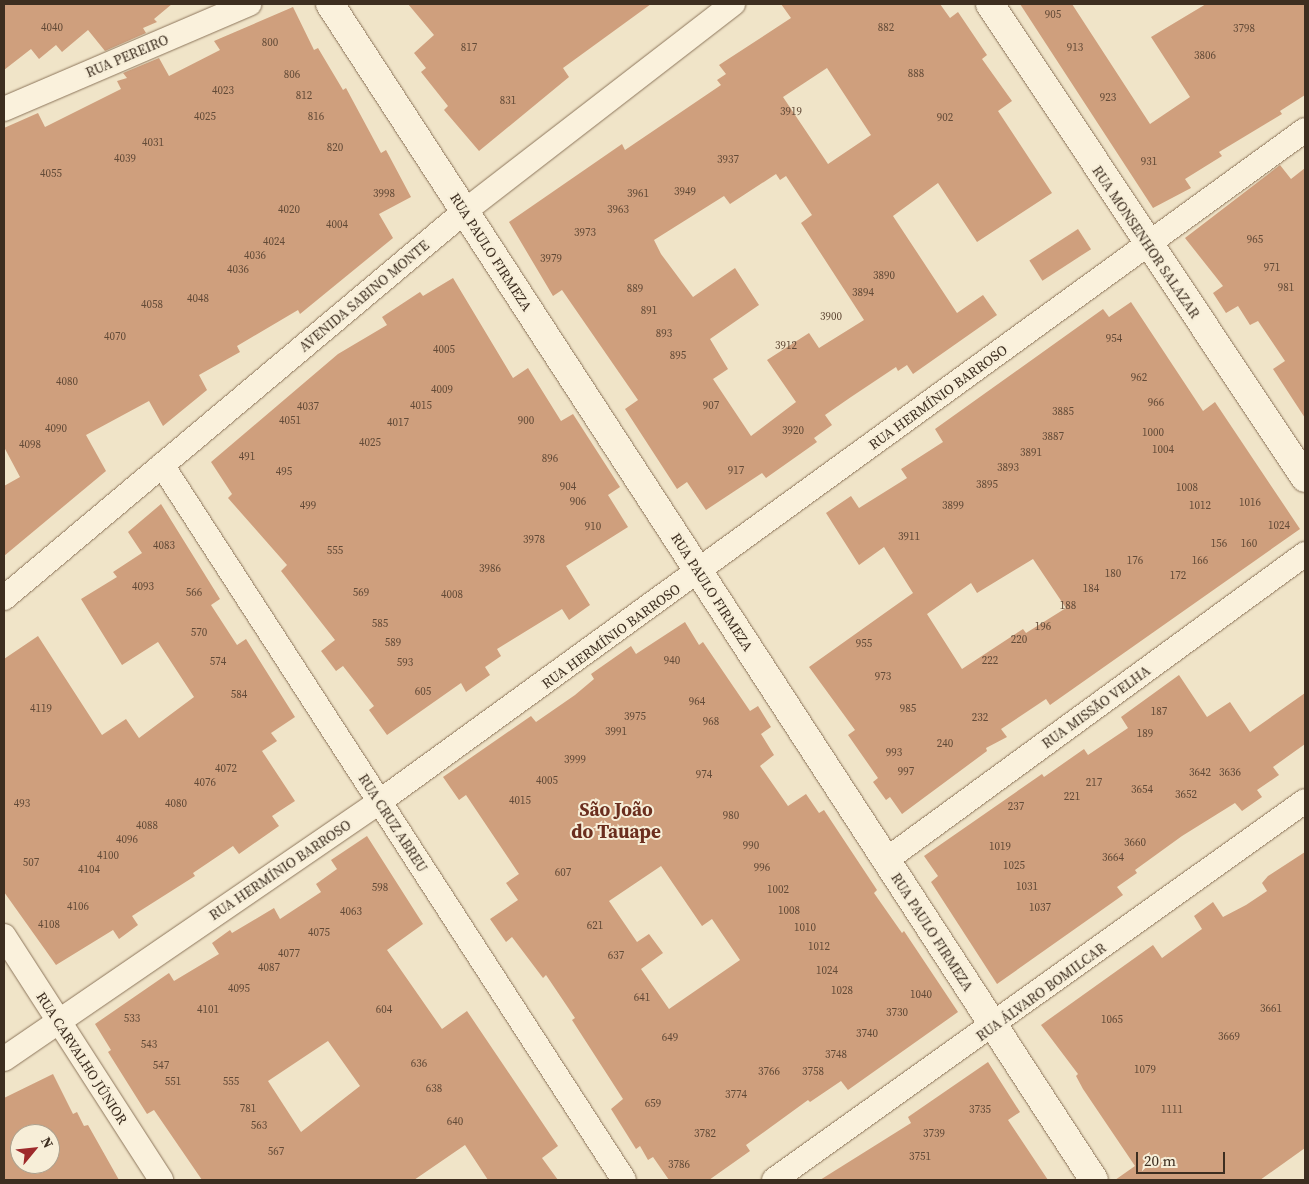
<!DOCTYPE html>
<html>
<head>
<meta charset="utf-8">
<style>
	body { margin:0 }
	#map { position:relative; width:1309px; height:1184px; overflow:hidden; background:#f0e4c8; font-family:"Source Serif 4",serif }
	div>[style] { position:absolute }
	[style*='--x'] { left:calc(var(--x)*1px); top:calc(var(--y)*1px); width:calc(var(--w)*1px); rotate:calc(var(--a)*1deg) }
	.building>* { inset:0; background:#cf9f7d; transform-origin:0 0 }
	.roads { filter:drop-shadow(0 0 1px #8d765c) drop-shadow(0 0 1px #8d765c) }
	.street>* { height:24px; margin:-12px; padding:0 12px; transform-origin:12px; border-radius:12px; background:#faf1dc }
	.secondary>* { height:28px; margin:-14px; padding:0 14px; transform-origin:14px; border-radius:14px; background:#faf1dc }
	span { translate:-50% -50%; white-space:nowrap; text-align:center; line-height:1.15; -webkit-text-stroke:4px #f7eed8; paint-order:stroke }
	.number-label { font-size:11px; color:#624a37 }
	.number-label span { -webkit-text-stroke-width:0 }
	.street-label { font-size:14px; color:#3d2e20 }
	.district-label { font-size:19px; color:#6b2e1e; font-weight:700 }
	.frame { position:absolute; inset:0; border:5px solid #3d2e20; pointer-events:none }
	.north { position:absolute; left:10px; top:1124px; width:50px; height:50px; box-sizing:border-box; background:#f7eed8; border:1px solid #ada18e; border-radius:50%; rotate:62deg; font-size:14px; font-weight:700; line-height:20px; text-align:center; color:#3d2e20 }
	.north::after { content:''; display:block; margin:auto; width:18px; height:22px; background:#9e2a2b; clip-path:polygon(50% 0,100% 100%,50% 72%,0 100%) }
	.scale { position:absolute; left:1136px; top:1152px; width:89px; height:22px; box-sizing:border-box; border:2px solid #3d2e20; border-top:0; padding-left:6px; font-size:15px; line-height:18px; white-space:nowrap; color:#3d2e20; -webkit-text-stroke:4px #f7eed8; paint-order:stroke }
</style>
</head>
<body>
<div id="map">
	<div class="building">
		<i style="clip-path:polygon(4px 4px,172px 4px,154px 19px,157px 22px,143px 28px,146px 33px,105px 51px,88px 30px,62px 52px,56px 45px,39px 59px,31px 49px,4px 70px)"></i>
		<i style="clip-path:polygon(408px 4px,651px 4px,563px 68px,569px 77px,479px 151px,444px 110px,448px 106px,421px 72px,426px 68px,414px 53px,434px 35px)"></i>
		<i style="clip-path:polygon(evenodd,781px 4px,940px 4px,950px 18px,958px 12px,987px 55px,982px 59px,1012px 101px,998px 111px,1052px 193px,977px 242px,938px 183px,893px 216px,957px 313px,983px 295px,997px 315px,913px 374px,907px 365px,898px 371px,896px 367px,851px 397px,825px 415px,832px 425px,814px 438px,817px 442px,766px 478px,762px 473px,706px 510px,687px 482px,677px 489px,625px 409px,638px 400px,562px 290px,553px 296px,509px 222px,622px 144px,625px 150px,721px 85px,717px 80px,726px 74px,719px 65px,791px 18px,781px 4px,827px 68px,871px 135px,828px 164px,783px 97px,827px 68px,781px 4px,776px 174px,780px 180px,786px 176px,812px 215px,801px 223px,864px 320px,819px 348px,809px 333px,767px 360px,796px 402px,751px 436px,713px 379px,728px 369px,710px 339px,759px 305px,735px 268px,693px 297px,661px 254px,654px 240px,724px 196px,730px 204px,776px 174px)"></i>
		<i style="clip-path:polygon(1020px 4px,1072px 4px,1150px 124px,1190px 97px,1151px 37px,1206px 4px,1305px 4px,1305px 95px,1280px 111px,1282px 114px,1219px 152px,1222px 156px,1185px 179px,1191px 188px,1153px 208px)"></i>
		<i style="clip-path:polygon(293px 7px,314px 50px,318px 48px,343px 90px,346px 88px,381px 153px,386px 150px,411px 197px,379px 214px,393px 238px,300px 314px,298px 310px,237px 346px,240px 352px,199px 375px,207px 390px,163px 426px,149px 401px,86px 435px,106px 471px,4px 556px,4px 486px,20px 477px,4px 447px,4px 128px,38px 113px,45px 127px,121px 89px,117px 81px,127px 78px,123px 73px,159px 58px,169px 76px,220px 50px,214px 41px)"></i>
		<i style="clip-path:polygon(1280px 165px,1291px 179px,1305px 168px,1305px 418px,1273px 369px,1285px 361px,1258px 321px,1250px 325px,1238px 306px,1226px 313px,1213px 293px,1223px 286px,1185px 238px)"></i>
		<i style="left:1078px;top:229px;width:24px;height:58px;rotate:57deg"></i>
		<i style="clip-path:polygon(453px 278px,513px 378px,528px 368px,561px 421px,573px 414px,620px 487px,608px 495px,628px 527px,566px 566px,590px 605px,569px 620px,562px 609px,497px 649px,501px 656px,485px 667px,490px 675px,466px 692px,461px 683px,387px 735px,369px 710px,374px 706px,357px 684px,343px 666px,336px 671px,321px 651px,335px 640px,281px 571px,287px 565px,228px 498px,232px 494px,211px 462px,338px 354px,387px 325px,382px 317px,420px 292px,423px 296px)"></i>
		<i style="clip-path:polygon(evenodd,1131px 302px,1203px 411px,1215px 402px,1300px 529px,1050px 705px,1046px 699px,1001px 729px,1007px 737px,986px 748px,987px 751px,902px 814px,890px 797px,886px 800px,873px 782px,878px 778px,848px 735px,855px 730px,809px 667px,913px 593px,884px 547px,859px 565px,826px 513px,851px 496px,859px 508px,907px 478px,901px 469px,943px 442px,935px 429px,1103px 309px,1109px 317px,1131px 302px,1033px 559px,1066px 608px,1026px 633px,1023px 629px,962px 669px,927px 614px,971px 583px,977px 593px,1033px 559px)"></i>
		<i style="clip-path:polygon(161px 504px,220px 599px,211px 605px,237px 645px,246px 639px,295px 717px,271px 733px,277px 741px,262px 751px,295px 801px,272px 816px,279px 826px,239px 854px,233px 846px,193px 873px,195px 876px,132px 916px,138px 925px,119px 939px,113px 930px,56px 965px,4px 892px,4px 659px,38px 636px,102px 735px,126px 719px,139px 738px,194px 697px,158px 642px,122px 665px,81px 599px,117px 577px,113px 572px,142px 553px,128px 532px)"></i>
		<i style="clip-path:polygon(evenodd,685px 622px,699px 645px,703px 642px,750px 711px,758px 706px,771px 727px,761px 734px,774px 755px,760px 766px,788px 806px,806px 794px,819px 813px,824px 810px,877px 890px,874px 893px,902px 933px,904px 931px,958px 1012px,848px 1090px,841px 1081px,810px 1102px,808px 1100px,746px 1145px,750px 1151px,709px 1180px,669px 1180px,653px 1157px,648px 1160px,640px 1146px,636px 1149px,611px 1109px,623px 1099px,572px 1020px,575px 1018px,546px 975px,543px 978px,512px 937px,506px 942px,490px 919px,518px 900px,506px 883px,519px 874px,466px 795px,459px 800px,443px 777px,531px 716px,536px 722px,575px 695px,594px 679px,591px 674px,631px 646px,636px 654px,685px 622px,661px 866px,702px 926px,712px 919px,740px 960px,669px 1009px,641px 969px,663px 953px,649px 934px,637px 942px,609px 901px,661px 866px)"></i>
		<i style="clip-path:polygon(1179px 675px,1207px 717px,1230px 702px,1250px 732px,1305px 693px,1305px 744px,1273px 767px,1279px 775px,1257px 790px,1262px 797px,1242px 811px,1235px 803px,1182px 836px,1135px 870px,1137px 873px,1117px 887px,1123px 895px,997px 984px,931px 882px,938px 876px,924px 856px,1042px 774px,1044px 777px,1084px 749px,1088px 755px,1128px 728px,1121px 717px)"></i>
		<i style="clip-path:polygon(evenodd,367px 836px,423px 924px,387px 950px,442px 1029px,467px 1011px,558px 1146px,542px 1158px,558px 1180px,488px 1180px,465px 1145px,414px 1180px,202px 1180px,154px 1110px,147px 1114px,108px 1052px,111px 1050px,95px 1024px,169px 973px,174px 981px,219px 954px,212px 943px,230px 930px,232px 933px,274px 908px,280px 919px,321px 892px,316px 884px,337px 869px,331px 860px,367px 836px,328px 1041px,360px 1086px,301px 1132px,268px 1081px,328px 1041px)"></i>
		<i style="clip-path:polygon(1305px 852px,1305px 1148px,1260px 1180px,1115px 1180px,1135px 1166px,1083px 1089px,1076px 1076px,1078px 1074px,1041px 1025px,1153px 945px,1162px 958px,1202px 929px,1194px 916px,1213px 902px,1223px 917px,1246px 905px,1267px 891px,1262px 883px,1268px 876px)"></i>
		<i style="clip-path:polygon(988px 1062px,1020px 1112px,1008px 1120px,1048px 1180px,820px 1180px,911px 1123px,908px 1117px)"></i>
		<i style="clip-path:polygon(evenodd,53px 1074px,73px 1114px,77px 1112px,84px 1126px,88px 1125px,119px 1180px,4px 1180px,4px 1098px,53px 1074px,20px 1134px,50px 1134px,50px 1164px,20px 1164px,20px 1134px)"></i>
	</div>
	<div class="roads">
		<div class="street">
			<i style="--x:4;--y:109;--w:267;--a:-23.2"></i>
			<i style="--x:162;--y:465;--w:851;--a:57.13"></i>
			<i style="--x:4;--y:598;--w:602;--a:-40.01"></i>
			<i style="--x:465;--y:211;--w:339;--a:-37.7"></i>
			<i style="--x:886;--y:860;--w:519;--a:-36.14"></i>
			<i style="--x:4;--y:936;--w:290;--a:57.2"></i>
			<i style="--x:4;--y:1059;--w:455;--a:-34.4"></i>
			<i style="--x:379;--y:802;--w:1144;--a:-35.97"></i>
			<i style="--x:774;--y:1180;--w:652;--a:-35.52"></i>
		</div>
		<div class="secondary">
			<i style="--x:330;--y:4;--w:1402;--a:56.99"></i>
			<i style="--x:990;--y:4;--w:569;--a:56.39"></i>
		</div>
	</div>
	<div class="number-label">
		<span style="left:1053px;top:15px">905</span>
		<span style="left:52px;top:28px">4040</span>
		<span style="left:886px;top:28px">882</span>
		<span style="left:1244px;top:29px">3798</span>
		<span style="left:270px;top:43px">800</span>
		<span style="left:469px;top:48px">817</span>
		<span style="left:1075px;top:48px">913</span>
		<span style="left:1205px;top:56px">3806</span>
		<span style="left:916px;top:74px">888</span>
		<span style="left:292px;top:75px">806</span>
		<span style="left:223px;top:91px">4023</span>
		<span style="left:304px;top:96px">812</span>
		<span style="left:1108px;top:98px">923</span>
		<span style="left:508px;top:101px">831</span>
		<span style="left:791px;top:112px">3919</span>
		<span style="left:205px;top:117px">4025</span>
		<span style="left:316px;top:117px">816</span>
		<span style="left:945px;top:118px">902</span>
		<span style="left:153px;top:143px">4031</span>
		<span style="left:335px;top:148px">820</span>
		<span style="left:125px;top:159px">4039</span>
		<span style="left:728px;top:160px">3937</span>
		<span style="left:1149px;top:162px">931</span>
		<span style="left:51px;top:174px">4055</span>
		<span style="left:685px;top:192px">3949</span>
		<span style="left:384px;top:194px">3998</span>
		<span style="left:638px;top:194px">3961</span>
		<span style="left:289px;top:210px">4020</span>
		<span style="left:618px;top:210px">3963</span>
		<span style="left:337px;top:225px">4004</span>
		<span style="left:585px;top:233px">3973</span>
		<span style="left:1255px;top:240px">965</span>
		<span style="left:274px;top:242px">4024</span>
		<span style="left:255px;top:256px">4036</span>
		<span style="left:551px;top:259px">3979</span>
		<span style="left:1272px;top:268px">971</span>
		<span style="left:238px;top:270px">4036</span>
		<span style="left:884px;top:276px">3890</span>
		<span style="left:1286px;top:288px">981</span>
		<span style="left:635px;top:289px">889</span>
		<span style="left:863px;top:293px">3894</span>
		<span style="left:198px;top:299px">4048</span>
		<span style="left:152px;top:305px">4058</span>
		<span style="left:649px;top:311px">891</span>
		<span style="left:831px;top:317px">3900</span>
		<span style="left:664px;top:334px">893</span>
		<span style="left:115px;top:337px">4070</span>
		<span style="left:1114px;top:339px">954</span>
		<span style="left:786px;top:346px">3912</span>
		<span style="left:444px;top:350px">4005</span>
		<span style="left:678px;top:356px">895</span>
		<span style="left:1139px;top:378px">962</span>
		<span style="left:67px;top:382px">4080</span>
		<span style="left:442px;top:390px">4009</span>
		<span style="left:1156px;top:403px">966</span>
		<span style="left:421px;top:406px">4015</span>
		<span style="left:711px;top:406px">907</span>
		<span style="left:308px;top:407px">4037</span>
		<span style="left:1063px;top:412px">3885</span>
		<span style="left:290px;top:421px">4051</span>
		<span style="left:526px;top:421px">900</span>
		<span style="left:398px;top:423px">4017</span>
		<span style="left:56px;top:429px">4090</span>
		<span style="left:793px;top:431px">3920</span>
		<span style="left:1153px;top:433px">1000</span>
		<span style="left:1053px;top:437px">3887</span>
		<span style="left:370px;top:443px">4025</span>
		<span style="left:30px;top:445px">4098</span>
		<span style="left:1163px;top:450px">1004</span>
		<span style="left:1031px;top:453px">3891</span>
		<span style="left:247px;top:457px">491</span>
		<span style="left:550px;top:459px">896</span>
		<span style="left:1008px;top:468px">3893</span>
		<span style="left:736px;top:471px">917</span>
		<span style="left:284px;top:472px">495</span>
		<span style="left:987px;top:485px">3895</span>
		<span style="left:568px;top:487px">904</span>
		<span style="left:1187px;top:488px">1008</span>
		<span style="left:578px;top:502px">906</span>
		<span style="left:1250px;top:503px">1016</span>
		<span style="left:308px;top:506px">499</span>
		<span style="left:953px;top:506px">3899</span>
		<span style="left:1200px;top:506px">1012</span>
		<span style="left:1279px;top:526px">1024</span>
		<span style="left:593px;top:527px">910</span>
		<span style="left:909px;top:537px">3911</span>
		<span style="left:534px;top:540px">3978</span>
		<span style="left:1219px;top:544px">156</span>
		<span style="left:1249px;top:544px">160</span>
		<span style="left:164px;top:546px">4083</span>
		<span style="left:335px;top:551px">555</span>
		<span style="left:1135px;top:561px">176</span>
		<span style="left:1200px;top:561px">166</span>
		<span style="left:490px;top:569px">3986</span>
		<span style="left:1113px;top:574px">180</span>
		<span style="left:1178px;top:576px">172</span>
		<span style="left:143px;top:587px">4093</span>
		<span style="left:1091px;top:589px">184</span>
		<span style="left:194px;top:593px">566</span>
		<span style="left:361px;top:593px">569</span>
		<span style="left:452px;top:595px">4008</span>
		<span style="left:1068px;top:606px">188</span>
		<span style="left:380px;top:624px">585</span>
		<span style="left:1043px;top:627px">196</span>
		<span style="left:199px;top:633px">570</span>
		<span style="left:1019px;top:640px">220</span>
		<span style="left:393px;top:643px">589</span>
		<span style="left:864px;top:644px">955</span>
		<span style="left:672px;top:661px">940</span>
		<span style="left:990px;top:661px">222</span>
		<span style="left:218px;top:662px">574</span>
		<span style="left:405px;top:663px">593</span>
		<span style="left:883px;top:677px">973</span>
		<span style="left:423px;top:692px">605</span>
		<span style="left:239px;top:695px">584</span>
		<span style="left:697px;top:702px">964</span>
		<span style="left:41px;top:709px">4119</span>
		<span style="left:908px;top:709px">985</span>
		<span style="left:1159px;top:712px">187</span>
		<span style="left:635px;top:717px">3975</span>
		<span style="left:980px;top:718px">232</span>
		<span style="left:711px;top:722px">968</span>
		<span style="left:616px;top:732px">3991</span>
		<span style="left:1145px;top:734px">189</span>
		<span style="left:945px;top:744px">240</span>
		<span style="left:894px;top:753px">993</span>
		<span style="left:575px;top:760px">3999</span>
		<span style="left:226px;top:769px">4072</span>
		<span style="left:906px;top:772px">997</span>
		<span style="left:1200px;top:773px">3642</span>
		<span style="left:1230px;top:773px">3636</span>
		<span style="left:704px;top:775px">974</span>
		<span style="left:547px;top:781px">4005</span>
		<span style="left:205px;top:783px">4076</span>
		<span style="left:1094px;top:783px">217</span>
		<span style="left:1142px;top:790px">3654</span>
		<span style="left:1186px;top:795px">3652</span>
		<span style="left:1072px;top:797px">221</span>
		<span style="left:520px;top:801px">4015</span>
		<span style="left:22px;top:804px">493</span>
		<span style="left:176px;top:804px">4080</span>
		<span style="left:1016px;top:807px">237</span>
		<span style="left:731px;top:816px">980</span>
		<span style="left:147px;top:826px">4088</span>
		<span style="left:127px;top:840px">4096</span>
		<span style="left:1135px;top:843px">3660</span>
		<span style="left:751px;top:846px">990</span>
		<span style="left:1000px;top:847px">1019</span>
		<span style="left:108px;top:856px">4100</span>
		<span style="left:1113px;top:858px">3664</span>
		<span style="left:31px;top:863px">507</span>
		<span style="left:1014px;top:866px">1025</span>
		<span style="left:762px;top:868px">996</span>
		<span style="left:89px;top:870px">4104</span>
		<span style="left:563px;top:873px">607</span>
		<span style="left:1027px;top:887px">1031</span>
		<span style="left:380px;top:888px">598</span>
		<span style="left:778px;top:890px">1002</span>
		<span style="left:78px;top:907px">4106</span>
		<span style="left:1040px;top:908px">1037</span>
		<span style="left:789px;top:911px">1008</span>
		<span style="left:351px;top:912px">4063</span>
		<span style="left:49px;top:925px">4108</span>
		<span style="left:595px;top:926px">621</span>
		<span style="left:805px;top:928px">1010</span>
		<span style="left:319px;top:933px">4075</span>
		<span style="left:819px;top:947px">1012</span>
		<span style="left:289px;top:954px">4077</span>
		<span style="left:616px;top:956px">637</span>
		<span style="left:269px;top:968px">4087</span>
		<span style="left:827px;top:971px">1024</span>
		<span style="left:239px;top:989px">4095</span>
		<span style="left:842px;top:991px">1028</span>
		<span style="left:921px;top:995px">1040</span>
		<span style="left:642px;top:998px">641</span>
		<span style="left:1271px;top:1009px">3661</span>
		<span style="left:208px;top:1010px">4101</span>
		<span style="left:384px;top:1010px">604</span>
		<span style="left:897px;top:1013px">3730</span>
		<span style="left:132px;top:1019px">533</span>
		<span style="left:1112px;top:1020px">1065</span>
		<span style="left:867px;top:1034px">3740</span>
		<span style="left:1229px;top:1037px">3669</span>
		<span style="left:670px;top:1038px">649</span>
		<span style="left:149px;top:1045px">543</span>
		<span style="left:836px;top:1055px">3748</span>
		<span style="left:419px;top:1064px">636</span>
		<span style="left:161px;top:1066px">547</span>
		<span style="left:1145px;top:1070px">1079</span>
		<span style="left:769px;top:1072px">3766</span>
		<span style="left:813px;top:1072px">3758</span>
		<span style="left:173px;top:1082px">551</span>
		<span style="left:231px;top:1082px">555</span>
		<span style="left:434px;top:1089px">638</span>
		<span style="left:736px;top:1095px">3774</span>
		<span style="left:653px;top:1104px">659</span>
		<span style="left:248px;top:1109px">781</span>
		<span style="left:980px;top:1110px">3735</span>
		<span style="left:1172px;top:1110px">1111</span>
		<span style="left:455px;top:1122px">640</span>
		<span style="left:259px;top:1126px">563</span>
		<span style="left:705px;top:1134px">3782</span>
		<span style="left:934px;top:1134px">3739</span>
		<span style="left:276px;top:1152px">567</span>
		<span style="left:920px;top:1157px">3751</span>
		<span style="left:679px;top:1165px">3786</span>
	</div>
	<div class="street-label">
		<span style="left:127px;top:56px;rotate:-23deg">RUA PEREIRO</span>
		<span style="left:1146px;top:242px;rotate:56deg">RUA MONSENHOR SALAZAR</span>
		<span style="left:491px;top:252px;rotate:57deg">RUA PAULO FIRMEZA</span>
		<span style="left:364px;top:296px;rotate:-40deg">AVENIDA SABINO MONTE</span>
		<span style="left:938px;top:397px;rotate:-36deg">RUA HERMÍNIO BARROSO</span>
		<span style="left:712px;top:592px;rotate:57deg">RUA PAULO FIRMEZA</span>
		<span style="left:611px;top:636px;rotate:-36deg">RUA HERMÍNIO BARROSO</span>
		<span style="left:1096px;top:707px;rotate:-36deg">RUA MISSÃO VELHA</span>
		<span style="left:393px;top:823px;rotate:57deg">RUA CRUZ ABREU</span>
		<span style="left:280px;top:870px;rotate:-34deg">RUA HERMÍNIO BARROSO</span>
		<span style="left:932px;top:932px;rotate:57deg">RUA PAULO FIRMEZA</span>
		<span style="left:1041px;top:992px;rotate:-36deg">RUA ÁLVARO BOMILCAR</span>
		<span style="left:82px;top:1058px;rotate:57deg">RUA CARVALHO JÚNIOR</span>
	</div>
	<div class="district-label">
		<span style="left:616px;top:821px">São João<br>do Tauape</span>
	</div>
	<div class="frame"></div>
	<div class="north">N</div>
	<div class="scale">20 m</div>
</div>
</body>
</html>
